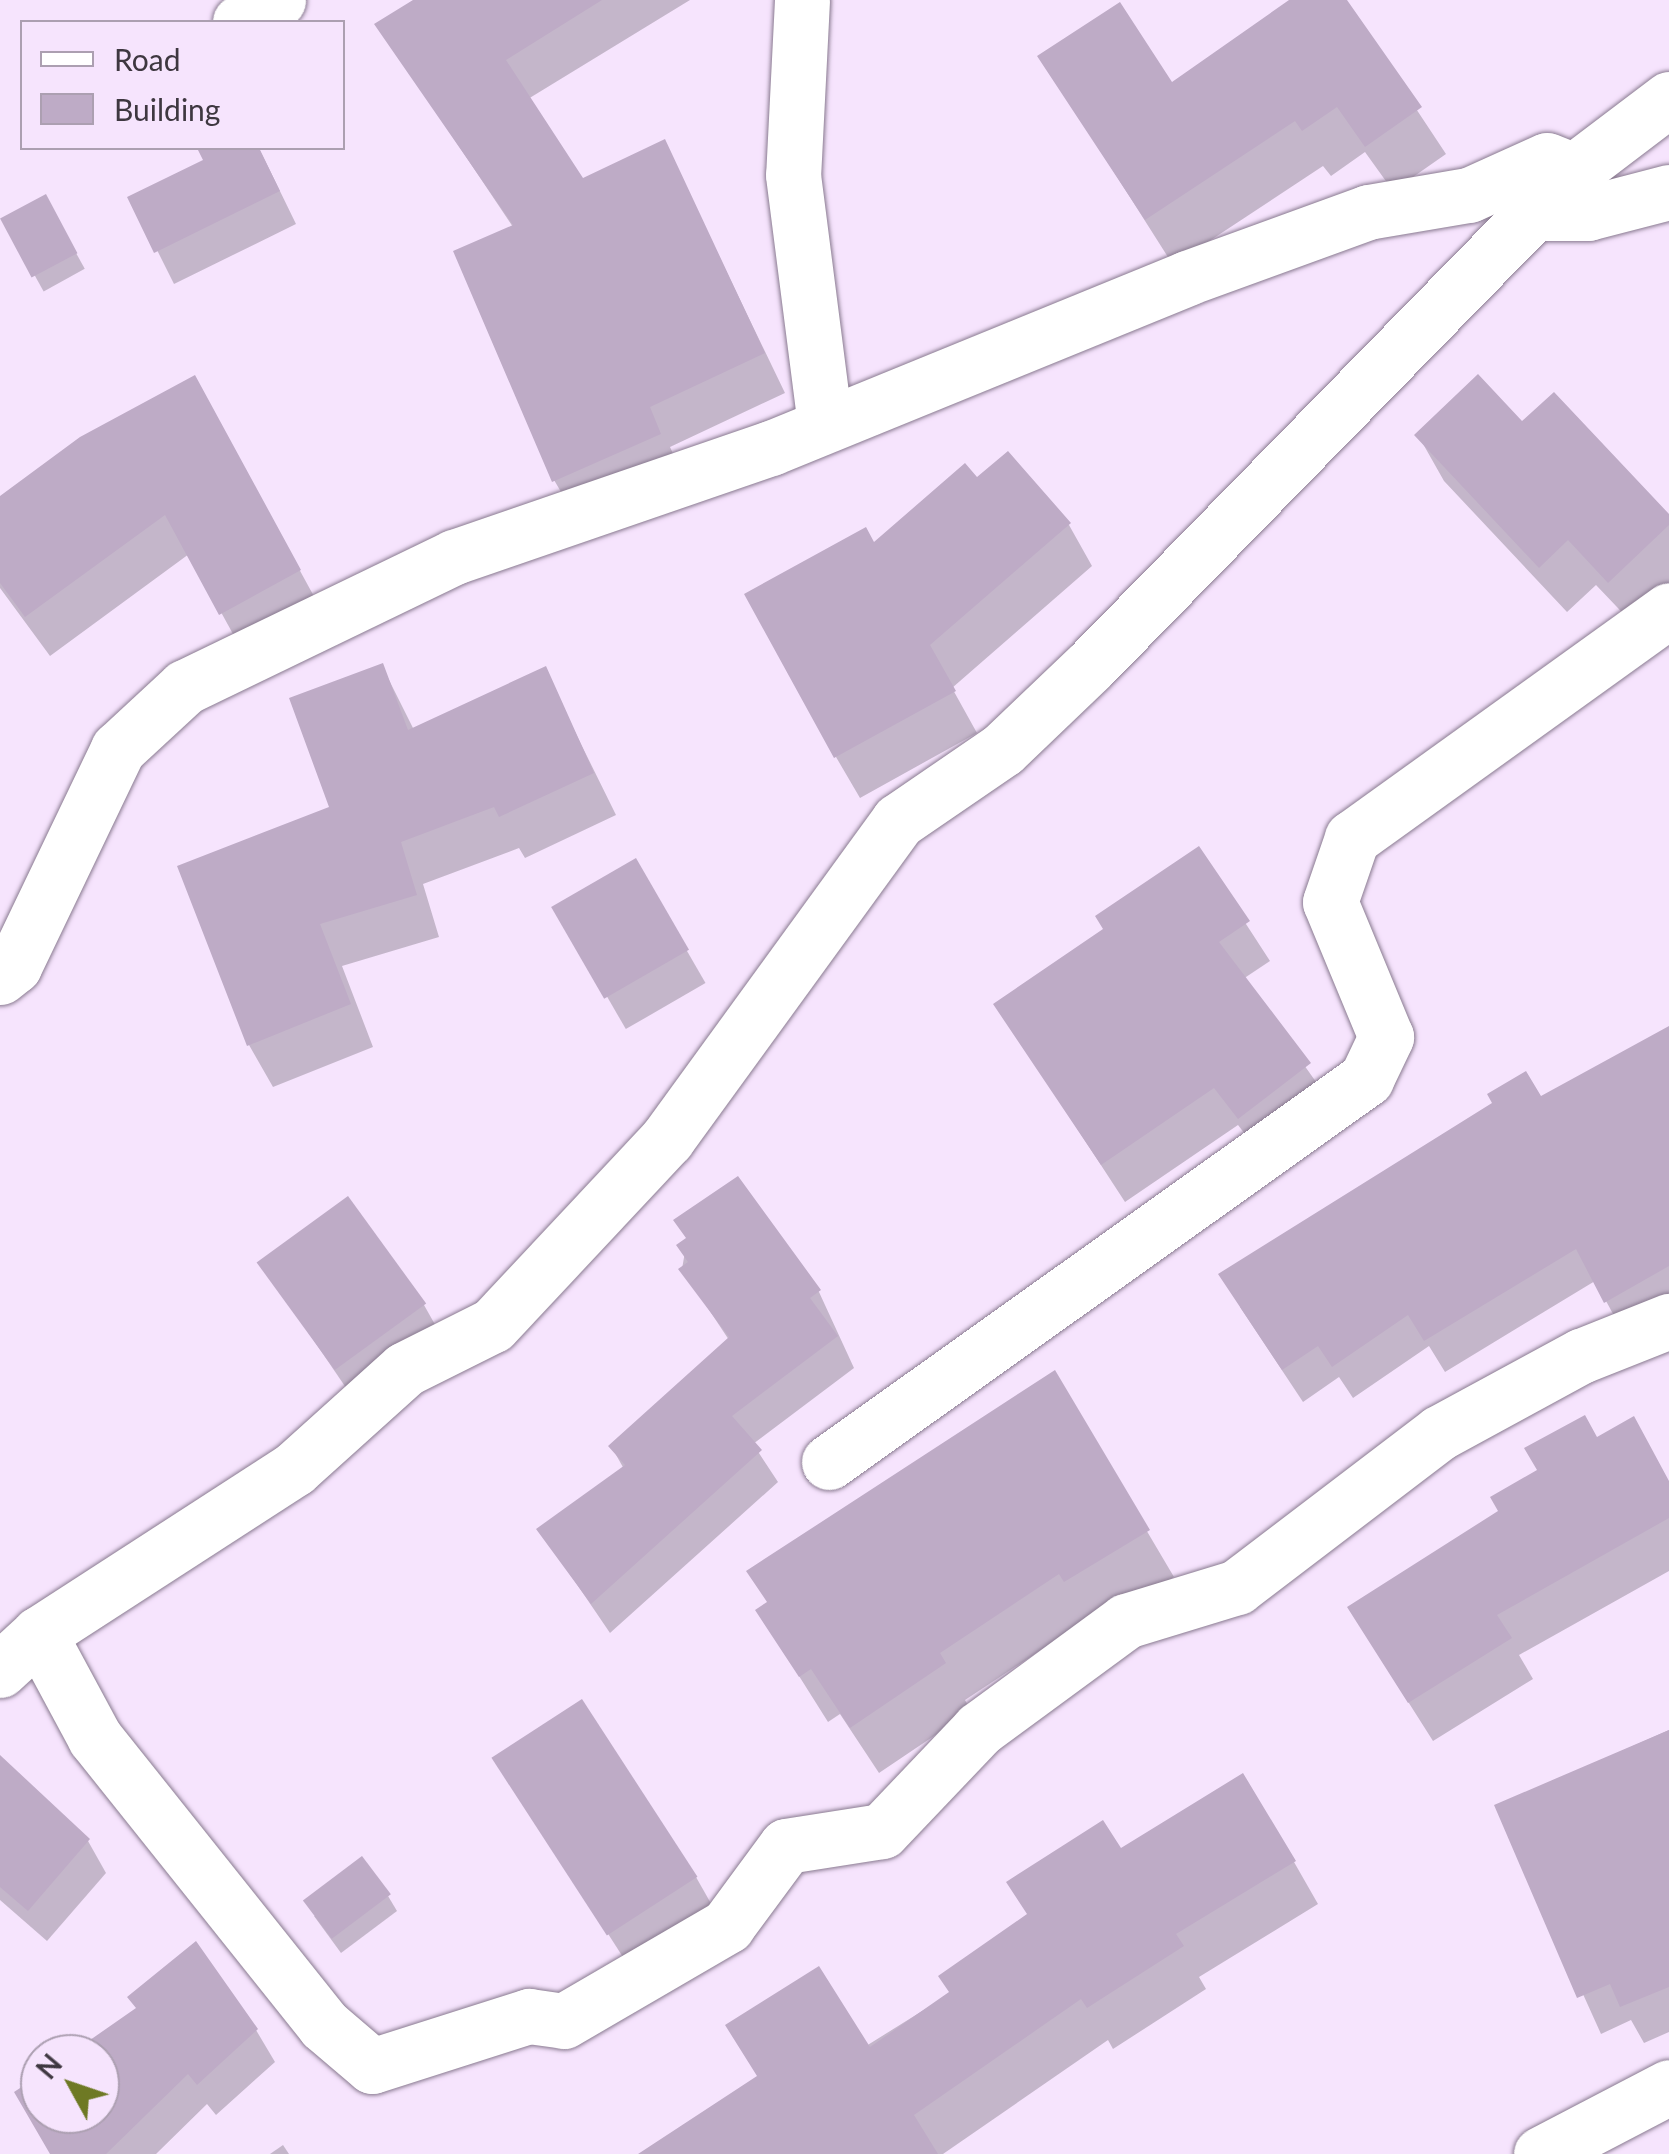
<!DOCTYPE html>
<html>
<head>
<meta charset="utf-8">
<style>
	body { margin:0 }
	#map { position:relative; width:1669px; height:2154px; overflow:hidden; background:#f6e4fd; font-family:Lato,sans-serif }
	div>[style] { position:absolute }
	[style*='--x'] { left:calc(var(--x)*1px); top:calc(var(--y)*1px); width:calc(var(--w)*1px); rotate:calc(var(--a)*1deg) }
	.shadow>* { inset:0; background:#0003; transform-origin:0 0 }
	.building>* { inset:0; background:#beabc6; transform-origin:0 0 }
	.roads { filter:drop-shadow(0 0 2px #897a90) drop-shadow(0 0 2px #897a90) }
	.minor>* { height:55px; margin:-27.5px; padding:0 27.5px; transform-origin:27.5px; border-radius:27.5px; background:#fff }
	span { translate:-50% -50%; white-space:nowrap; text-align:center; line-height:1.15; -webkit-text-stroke:8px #f6e4fd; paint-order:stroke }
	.legend { position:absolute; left:20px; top:20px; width:325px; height:130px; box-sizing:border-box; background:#f6e4fd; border:2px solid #ac9fb1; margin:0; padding:12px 18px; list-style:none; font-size:30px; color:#3e3740 }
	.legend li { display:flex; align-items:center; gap:20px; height:50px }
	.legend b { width:50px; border:2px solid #ac9fb1 }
	.north { position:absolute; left:20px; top:2034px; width:100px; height:100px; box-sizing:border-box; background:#f6e4fd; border:2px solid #ac9fb1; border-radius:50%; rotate:310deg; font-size:28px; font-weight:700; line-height:40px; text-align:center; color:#3e3740 }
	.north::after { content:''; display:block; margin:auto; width:35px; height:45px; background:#6e7924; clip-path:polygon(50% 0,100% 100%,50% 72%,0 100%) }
</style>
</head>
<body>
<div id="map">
	<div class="shadow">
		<i style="clip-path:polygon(414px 0,690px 0,528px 99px,582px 181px,664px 142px,785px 393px,670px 447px,682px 473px,577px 519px,554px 480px,513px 227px,377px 24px)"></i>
		<i style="clip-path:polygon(1293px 0,1344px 0,1446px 154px,1393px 191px,1365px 152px,1331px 176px,1323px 166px,1173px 265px,1041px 57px,1172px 86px)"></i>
		<i style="clip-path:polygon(199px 148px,259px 148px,296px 224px,174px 284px,131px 198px,206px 161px)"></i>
		<i style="left:45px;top:197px;width:82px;height:47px;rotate:61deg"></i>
		<i style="clip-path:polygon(217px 419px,322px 611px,244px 654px,189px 554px,50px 656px,0 588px,0 499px)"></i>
		<i style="clip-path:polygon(1521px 425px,1669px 518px,1669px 596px,1636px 627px,1596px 585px,1567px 612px,1444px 481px,1418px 435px)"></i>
		<i style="clip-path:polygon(977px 480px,1069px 525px,1092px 566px,952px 688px,977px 733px,860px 798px,836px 757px,874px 545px)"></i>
		<i style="clip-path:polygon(382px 666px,414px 730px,544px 669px,616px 815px,525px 858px,519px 848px,423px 884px,439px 937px,342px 966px,373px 1047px,273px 1087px,249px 1045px)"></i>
		<i style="clip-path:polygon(1198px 850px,1270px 961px,1243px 979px,1331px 1103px,1262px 1156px,1238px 1125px,1125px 1202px,996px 1004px,1106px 930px)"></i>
		<i style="left:635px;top:861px;width:141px;height:92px;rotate:60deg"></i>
		<i style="clip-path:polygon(1669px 1028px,1669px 1328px,1629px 1343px,1595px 1281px,1445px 1372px,1429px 1346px,1353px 1398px,1339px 1377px,1303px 1402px,1240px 1307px,1540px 1099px)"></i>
		<i style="clip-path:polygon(737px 1180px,819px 1292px,854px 1368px,753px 1444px,778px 1482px,610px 1633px,540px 1530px,624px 1469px,611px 1446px,729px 1340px,682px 1269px,687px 1240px)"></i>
		<i style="clip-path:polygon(261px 1263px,424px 1305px,442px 1337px,355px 1401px)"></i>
		<i style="clip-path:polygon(1054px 1374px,1174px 1577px,1092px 1627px,1088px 1619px,965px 1700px,971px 1711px,879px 1773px,840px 1714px,828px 1722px,758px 1611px)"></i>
		<i style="clip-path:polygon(1596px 1440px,1669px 1483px,1669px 1571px,1519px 1655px,1533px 1679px,1433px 1741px,1374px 1648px,1501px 1512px)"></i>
		<i style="clip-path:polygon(1669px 1730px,1669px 2032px,1644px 2043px,1631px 2020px,1601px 2034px,1498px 1806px)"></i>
		<i style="clip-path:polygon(0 1758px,88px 1841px,106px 1873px,47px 1941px,0 1900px)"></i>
		<i style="clip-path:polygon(496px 1759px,696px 1877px,722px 1923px,637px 1979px)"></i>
		<i style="clip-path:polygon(1120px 1851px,1294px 1862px,1318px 1904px,1199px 1977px,1206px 1989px,1113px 2049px,1108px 2040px,943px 2154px,693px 2154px,951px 1993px)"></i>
		<i style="clip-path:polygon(388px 1896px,397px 1911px,341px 1953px,314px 1916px)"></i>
		<i style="clip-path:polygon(256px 2030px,275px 2062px,216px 2115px,207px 2104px,156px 2154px,53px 2154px,18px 2093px,40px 2078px,40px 2114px,100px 2114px,100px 2054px,74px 2054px)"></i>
		<i style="clip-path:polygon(283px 2145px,289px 2154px,270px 2154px)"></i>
	</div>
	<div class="building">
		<i style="clip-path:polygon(413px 0,602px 0,506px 60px,583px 178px,665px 139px,765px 353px,650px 407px,661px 434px,552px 482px,453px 251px,513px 225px,374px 24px)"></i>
		<i style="clip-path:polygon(1289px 0,1347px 0,1422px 107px,1365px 147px,1337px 107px,1302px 131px,1295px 121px,1145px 220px,1037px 56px,1120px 2px,1172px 82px)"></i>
		<i style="clip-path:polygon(197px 148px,259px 148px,280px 191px,154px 253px,127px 197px,203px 160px)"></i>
		<i style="left:46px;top:194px;width:67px;height:52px;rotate:62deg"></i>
		<i style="clip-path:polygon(1478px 374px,1522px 421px,1554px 392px,1669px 514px,1669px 525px,1608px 583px,1568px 540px,1539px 568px,1414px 435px)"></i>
		<i style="clip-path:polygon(195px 375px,301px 570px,219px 615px,165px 515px,25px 617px,0 583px,0 496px,80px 437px)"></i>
		<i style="clip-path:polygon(1008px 451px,1071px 523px,930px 645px,956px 691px,834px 758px,744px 594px,866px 527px,874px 542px,965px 463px,977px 477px)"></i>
		<i style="clip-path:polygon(383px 663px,408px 730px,546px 666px,594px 773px,499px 817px,494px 807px,401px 842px,417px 895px,320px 924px,351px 1004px,247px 1046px,177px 866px,329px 807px,289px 698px)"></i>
		<i style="clip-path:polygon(1199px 846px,1250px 921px,1219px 942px,1311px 1063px,1238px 1119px,1214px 1088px,1101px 1165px,993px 1004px,1103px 929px,1095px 916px)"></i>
		<i style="left:636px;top:858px;width:106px;height:98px;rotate:60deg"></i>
		<i style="clip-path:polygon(1669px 1026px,1669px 1266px,1604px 1303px,1576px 1249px,1424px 1341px,1408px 1315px,1332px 1367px,1318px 1346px,1282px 1370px,1218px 1274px,1492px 1103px,1487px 1094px,1526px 1071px,1541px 1096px)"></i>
		<i style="clip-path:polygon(738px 1176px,821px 1290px,810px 1298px,838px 1336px,732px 1416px,762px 1450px,591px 1604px,536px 1529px,625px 1465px,608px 1446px,729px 1337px,678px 1269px,688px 1262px,676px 1245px,686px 1238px,673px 1220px)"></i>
		<i style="left:348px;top:1196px;width:133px;height:113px;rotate:54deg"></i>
		<i style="clip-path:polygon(1055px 1370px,1150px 1530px,1064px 1582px,1059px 1574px,940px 1653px,946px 1663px,850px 1728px,811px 1669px,799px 1677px,755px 1610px,767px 1602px,746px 1571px)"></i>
		<i style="clip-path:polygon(1585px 1415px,1597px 1437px,1634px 1416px,1669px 1481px,1669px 1518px,1497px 1615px,1512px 1638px,1408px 1703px,1347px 1607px,1498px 1511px,1490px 1497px,1537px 1470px,1524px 1448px)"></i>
		<i style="left:582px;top:1699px;width:212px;height:108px;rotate:57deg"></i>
		<i style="clip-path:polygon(1669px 1730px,1669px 1987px,1620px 2007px,1610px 1984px,1577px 1998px,1494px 1805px)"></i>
		<i style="clip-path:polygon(0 1755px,90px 1839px,28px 1911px,0 1887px)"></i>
		<i style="clip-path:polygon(1243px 1773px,1296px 1861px,1176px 1934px,1184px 1946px,1087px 2008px,1081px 1999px,914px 2115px,938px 2154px,638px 2154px,757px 2076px,725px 2025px,819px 1966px,870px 2047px,949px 1992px,938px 1976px,1027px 1914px,1006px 1882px,1103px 1820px,1121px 1848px)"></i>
		<i style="left:362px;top:1856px;width:48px;height:74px;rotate:53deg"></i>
		<i style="clip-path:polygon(196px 1941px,258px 2029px,197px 2085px,188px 2074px,106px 2154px,50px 2154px,14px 2092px,40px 2075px,40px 2114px,100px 2114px,100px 2054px,70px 2054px,136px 2008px,127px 1997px)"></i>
	</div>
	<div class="roads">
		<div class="minor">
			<i style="--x:802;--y:0;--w:175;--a:92.9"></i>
			<i style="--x:793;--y:175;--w:252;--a:82.7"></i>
			<i style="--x:240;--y:22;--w:44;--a:-30.1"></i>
			<i style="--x:1533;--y:213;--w:55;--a:0"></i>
			<i style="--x:1588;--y:213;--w:84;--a:-14.5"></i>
			<i style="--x:0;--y:977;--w:18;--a:-38"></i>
			<i style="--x:14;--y:966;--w:241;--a:-64.4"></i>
			<i style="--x:118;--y:749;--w:91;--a:-42.8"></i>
			<i style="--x:185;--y:687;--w:299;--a:-25.8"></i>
			<i style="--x:454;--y:557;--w:335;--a:-19"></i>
			<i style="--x:771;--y:448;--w:449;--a:-22.2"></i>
			<i style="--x:1187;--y:278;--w:193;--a:-20"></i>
			<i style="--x:1368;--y:212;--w:102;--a:-9.6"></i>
			<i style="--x:1469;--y:195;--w:85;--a:-24.2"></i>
			<i style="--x:1547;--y:160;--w:29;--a:22"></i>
			<i style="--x:1574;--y:171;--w:119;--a:-37.2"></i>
			<i style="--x:829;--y:1462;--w:660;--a:-35.5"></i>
			<i style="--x:1366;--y:1079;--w:47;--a:-64.5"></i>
			<i style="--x:1386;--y:1037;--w:146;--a:-112.5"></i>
			<i style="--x:1330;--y:902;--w:68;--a:-71"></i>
			<i style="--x:1352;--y:838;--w:390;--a:-35.7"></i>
			<i style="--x:39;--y:1634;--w:118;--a:61.7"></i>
			<i style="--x:95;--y:1738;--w:367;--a:51.4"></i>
			<i style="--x:324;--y:2025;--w:63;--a:40.5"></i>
			<i style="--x:372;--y:2066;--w:165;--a:-17.7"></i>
			<i style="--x:529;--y:2016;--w:35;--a:8"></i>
			<i style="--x:564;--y:2021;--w:189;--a:-30.2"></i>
			<i style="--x:727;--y:1926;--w:99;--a:-53.6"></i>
			<i style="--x:786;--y:1846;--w:97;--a:-8.9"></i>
			<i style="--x:882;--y:1831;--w:141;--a:-46.4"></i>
			<i style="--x:979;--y:1729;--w:182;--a:-36.3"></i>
			<i style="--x:1126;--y:1621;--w:116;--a:-17"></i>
			<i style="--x:1237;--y:1587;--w:254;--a:-37.3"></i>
			<i style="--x:1439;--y:1433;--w:162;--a:-28.5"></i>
			<i style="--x:1581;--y:1356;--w:95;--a:-21.7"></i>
			<i style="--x:0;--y:1670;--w:53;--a:-42.7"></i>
			<i style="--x:39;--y:1634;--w:304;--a:-32.9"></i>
			<i style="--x:294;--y:1469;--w:149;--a:-42"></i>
			<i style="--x:405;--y:1369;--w:98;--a:-26.6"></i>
			<i style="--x:493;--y:1325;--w:255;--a:-46.9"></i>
			<i style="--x:667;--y:1139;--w:393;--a:-54"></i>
			<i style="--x:898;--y:821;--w:127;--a:-34.4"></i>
			<i style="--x:1003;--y:749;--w:120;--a:-43.7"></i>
			<i style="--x:1090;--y:666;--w:692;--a:-45.64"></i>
			<i style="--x:1541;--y:2154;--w:144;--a:-27.6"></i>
		</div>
	</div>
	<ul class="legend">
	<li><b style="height:12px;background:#fff"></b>Road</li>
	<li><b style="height:28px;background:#beabc6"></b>Building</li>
	</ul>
	<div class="north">N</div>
</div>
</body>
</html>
